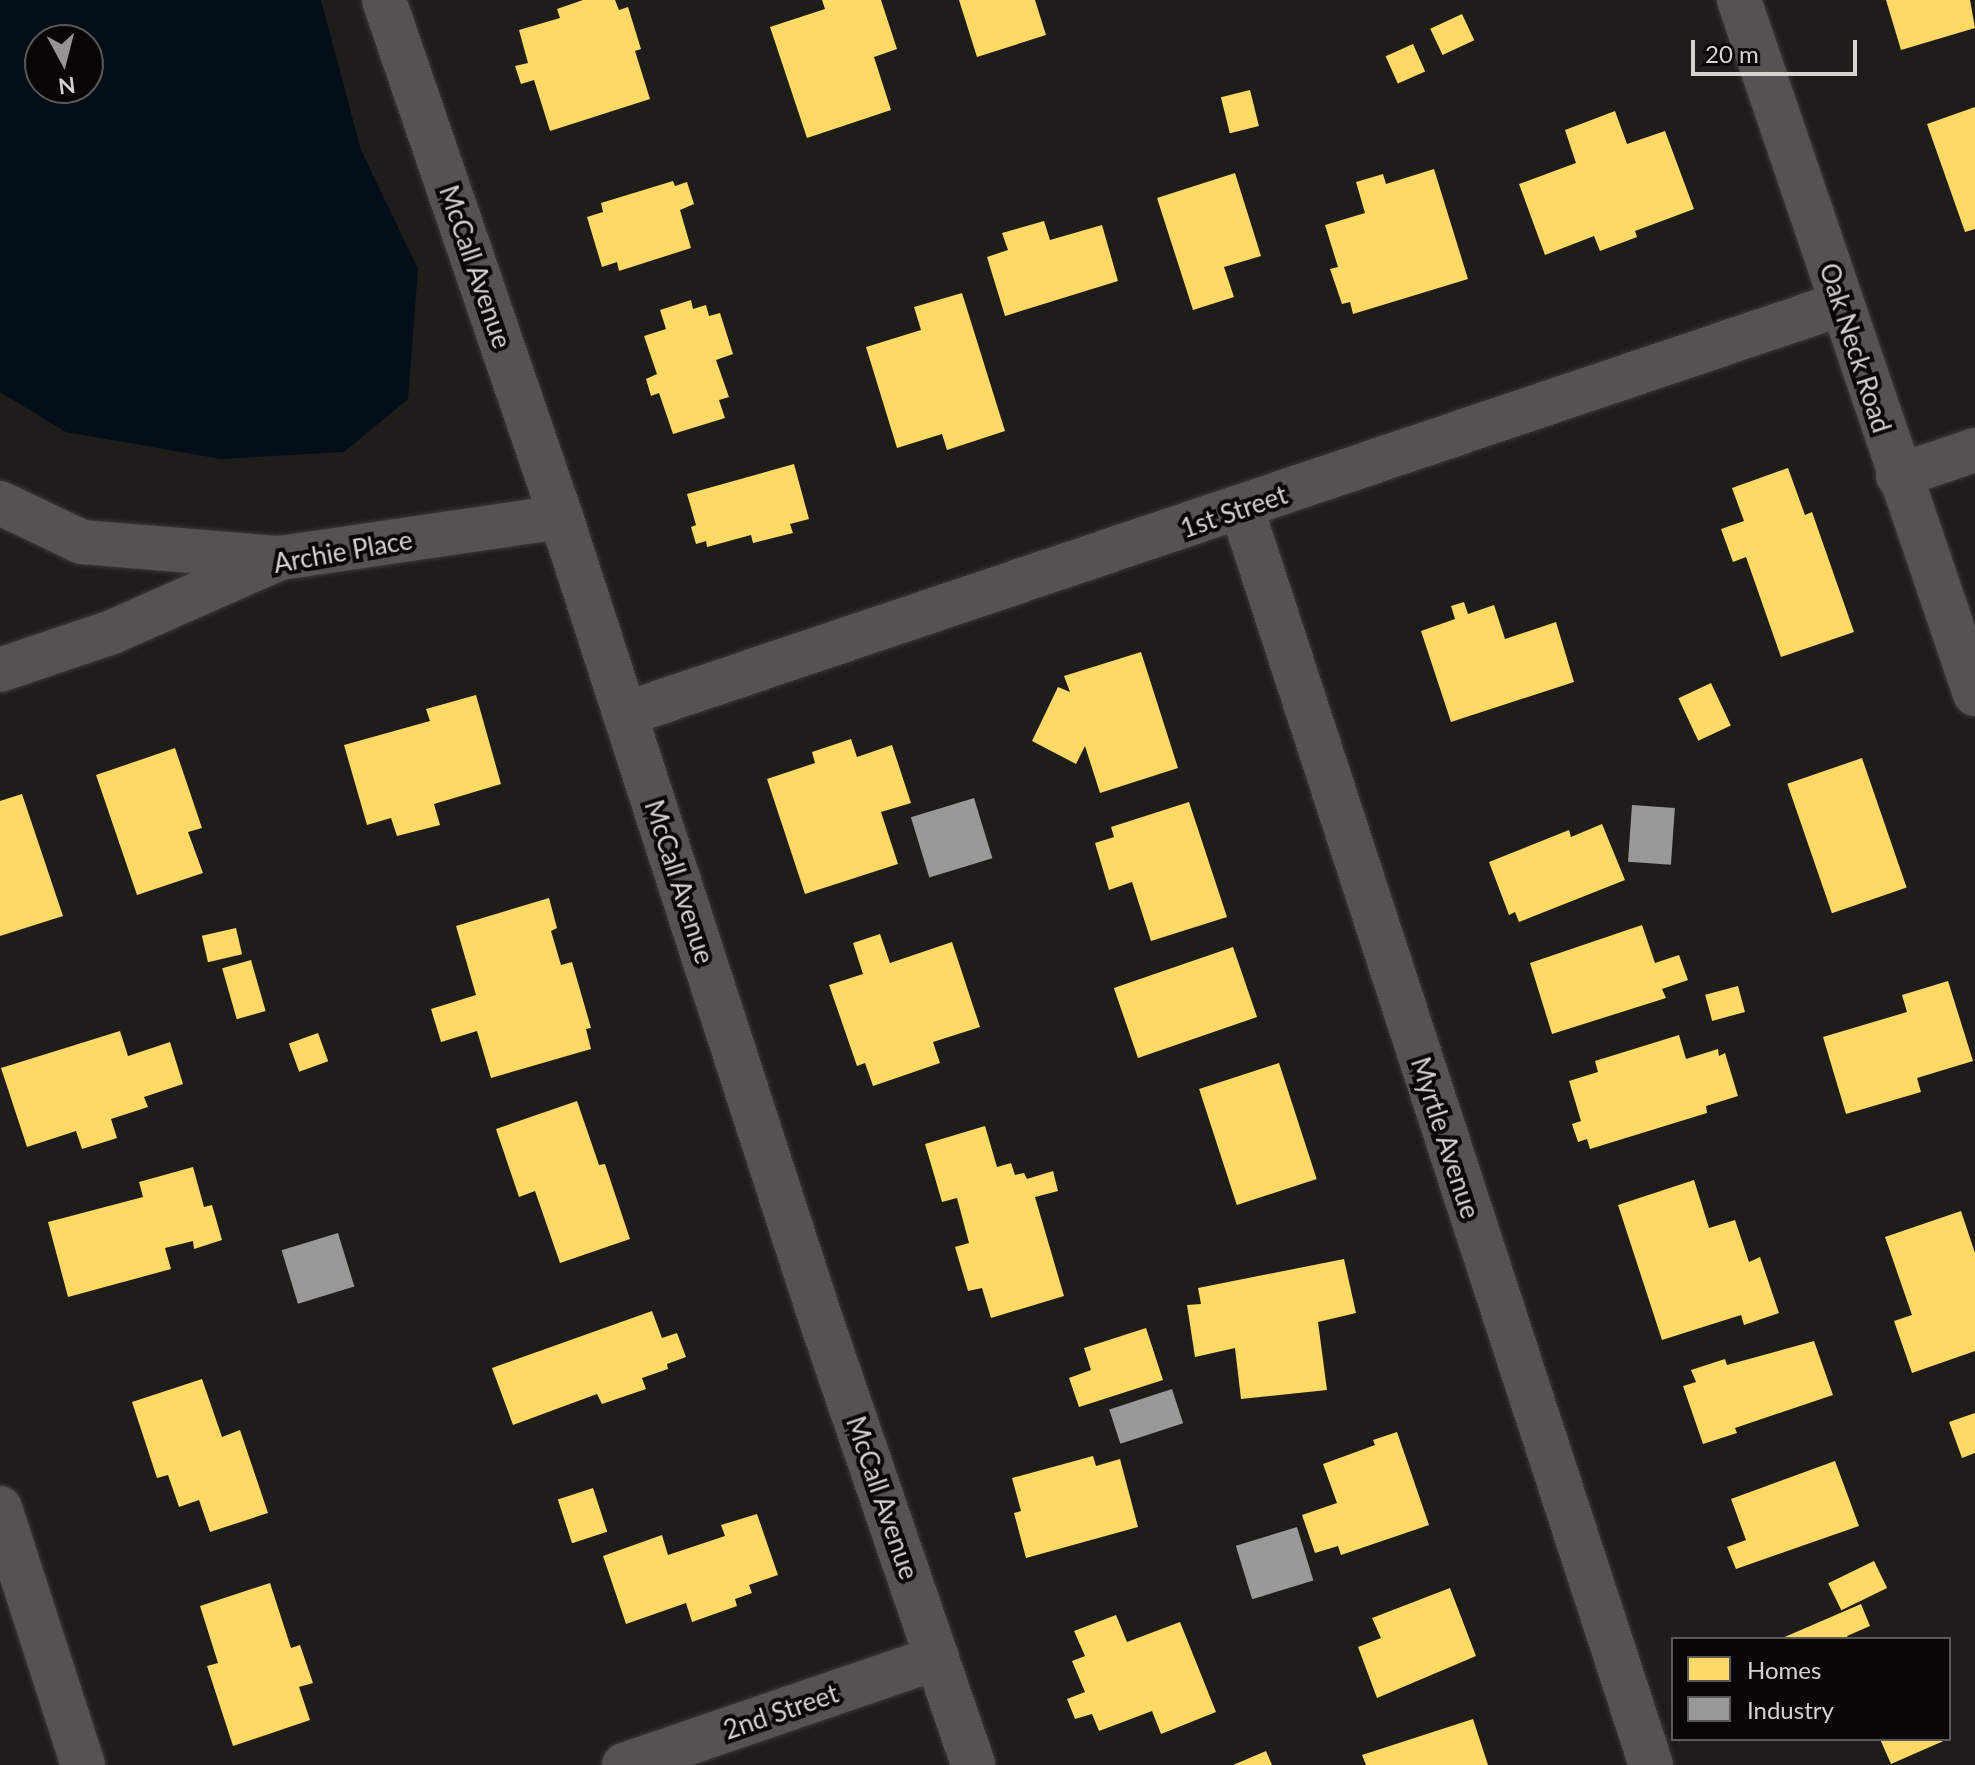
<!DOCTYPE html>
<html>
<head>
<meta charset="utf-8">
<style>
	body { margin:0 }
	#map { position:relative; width:1975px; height:1765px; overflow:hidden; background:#1f1d1a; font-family:Lato,sans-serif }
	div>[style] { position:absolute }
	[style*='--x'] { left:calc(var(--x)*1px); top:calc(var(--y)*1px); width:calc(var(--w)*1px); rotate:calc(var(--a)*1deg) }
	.water>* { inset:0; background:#030e18 }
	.homes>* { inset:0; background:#ffd966; transform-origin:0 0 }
	.industry>* { inset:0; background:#999; transform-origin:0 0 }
	.roads { filter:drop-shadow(0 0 2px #3b3a38) drop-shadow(0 0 2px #3b3a38) }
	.minor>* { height:44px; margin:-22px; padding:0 22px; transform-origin:22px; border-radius:22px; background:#555352 }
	span { translate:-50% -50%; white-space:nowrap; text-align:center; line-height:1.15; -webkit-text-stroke:8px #090706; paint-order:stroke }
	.street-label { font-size:26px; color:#d6d3cf }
	.legend { position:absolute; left:1671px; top:1637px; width:280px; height:104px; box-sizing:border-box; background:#090706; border:2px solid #5b5956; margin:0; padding:10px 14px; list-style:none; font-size:24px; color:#d6d3cf }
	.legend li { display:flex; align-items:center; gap:16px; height:40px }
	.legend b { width:40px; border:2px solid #5b5956 }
	.north { position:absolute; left:24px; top:24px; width:80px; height:80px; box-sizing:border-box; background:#090706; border:2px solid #5b5956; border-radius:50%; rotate:173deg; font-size:22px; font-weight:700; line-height:32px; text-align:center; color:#d6d3cf }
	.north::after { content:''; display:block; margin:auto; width:28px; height:36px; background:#969390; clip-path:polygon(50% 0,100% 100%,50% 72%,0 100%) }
	.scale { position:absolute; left:1691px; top:40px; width:166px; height:36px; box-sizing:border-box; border:4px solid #d6d3cf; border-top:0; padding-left:10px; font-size:24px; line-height:28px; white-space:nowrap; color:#d6d3cf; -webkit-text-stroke:6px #090706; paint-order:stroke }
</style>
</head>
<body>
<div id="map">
	<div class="water">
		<i style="clip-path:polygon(evenodd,0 0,321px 0,361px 150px,418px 269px,408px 399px,344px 452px,221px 459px,66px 432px,0 392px,0 0,40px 40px,88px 40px,88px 88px,40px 88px,40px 40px)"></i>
	</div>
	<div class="homes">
		<i style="clip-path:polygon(583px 0,615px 0,619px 10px,628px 7px,641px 49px,635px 51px,650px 99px,550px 131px,534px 80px,521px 84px,515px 66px,528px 63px,519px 30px,560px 18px,557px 9px)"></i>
		<i style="clip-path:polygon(822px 0,881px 0,897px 49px,874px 57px,891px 110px,807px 138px,770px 27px,825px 9px)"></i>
		<i style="clip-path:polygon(959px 0,1035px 0,1046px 35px,977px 57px)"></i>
		<i style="clip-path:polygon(1886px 0,1970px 0,1975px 28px,1901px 50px)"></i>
		<i style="left:1462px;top:14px;width:29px;height:35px;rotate:65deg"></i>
		<i style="left:1413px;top:44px;width:30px;height:30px;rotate:66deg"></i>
		<i style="left:1250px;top:90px;width:37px;height:30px;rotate:76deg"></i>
		<i style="clip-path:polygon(1975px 107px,1975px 229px,1965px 232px,1927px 124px)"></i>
		<i style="clip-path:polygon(1615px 111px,1627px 144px,1665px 131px,1694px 209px,1635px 231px,1637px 237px,1600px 251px,1594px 236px,1545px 255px,1519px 184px,1576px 163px,1565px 130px)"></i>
		<i style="clip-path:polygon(1434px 169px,1468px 279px,1353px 314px,1350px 302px,1342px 304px,1330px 269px,1338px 267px,1325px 225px,1365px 213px,1356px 182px,1383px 174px,1386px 184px)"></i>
		<i style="clip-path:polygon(1235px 173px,1261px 256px,1224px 267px,1234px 297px,1193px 310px,1157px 198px)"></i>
		<i style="clip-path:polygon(673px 181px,675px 186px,687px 182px,694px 204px,680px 210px,691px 248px,619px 271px,617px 262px,602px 267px,587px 217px,603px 212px,601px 203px)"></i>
		<i style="clip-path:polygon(1044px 221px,1050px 240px,1102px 225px,1118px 281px,1005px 316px,987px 257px,1008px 250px,1002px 233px)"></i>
		<i style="clip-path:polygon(962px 293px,1005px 431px,947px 450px,942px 434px,897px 448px,866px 347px,921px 330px,914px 307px)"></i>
		<i style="clip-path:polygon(691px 300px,693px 309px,706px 305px,709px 316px,720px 313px,733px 354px,716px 360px,729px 397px,719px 400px,725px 418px,673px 434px,659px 393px,651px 396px,646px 379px,657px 374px,644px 336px,666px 329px,660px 310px)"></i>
		<i style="clip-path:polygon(794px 464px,809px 519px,790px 524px,793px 533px,753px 543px,751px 535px,707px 547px,706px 541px,696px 544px,691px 527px,696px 525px,687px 494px)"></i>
		<i style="clip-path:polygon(1788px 468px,1805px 515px,1812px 512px,1854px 632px,1781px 657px,1746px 557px,1733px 562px,1721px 529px,1744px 521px,1732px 488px)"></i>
		<i style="clip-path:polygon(1464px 602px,1468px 614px,1494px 605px,1505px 639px,1556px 622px,1574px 682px,1451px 722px,1421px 631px,1455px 619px,1451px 606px)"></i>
		<i style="clip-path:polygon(1141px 652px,1178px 768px,1100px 793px,1085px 746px,1076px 764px,1032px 741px,1058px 687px,1070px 692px,1064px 676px)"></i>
		<i style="left:1711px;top:683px;width:47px;height:36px;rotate:65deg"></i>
		<i style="clip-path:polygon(476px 695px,501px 784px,434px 804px,440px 825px,397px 836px,391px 818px,367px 825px,344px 745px,430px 721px,426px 709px)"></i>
		<i style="clip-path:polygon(851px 739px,857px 757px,892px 745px,911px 803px,881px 812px,898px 864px,805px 894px,767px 779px,815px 763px,812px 752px)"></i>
		<i style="clip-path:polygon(175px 748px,202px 828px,188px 832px,203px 873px,137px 895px,96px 775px)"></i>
		<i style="left:1862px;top:758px;width:137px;height:79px;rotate:71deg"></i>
		<i style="clip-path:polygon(22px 794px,63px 916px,0 936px,0 801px)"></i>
		<i style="clip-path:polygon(1189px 802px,1227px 917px,1151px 941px,1132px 882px,1109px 890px,1095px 843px,1114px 837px,1111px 827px)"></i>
		<i style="clip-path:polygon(1602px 824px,1625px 880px,1519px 922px,1515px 912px,1509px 915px,1489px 862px,1569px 830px,1571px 837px)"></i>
		<i style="clip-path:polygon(549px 898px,557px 928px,551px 931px,561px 965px,572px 962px,591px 1028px,586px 1029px,591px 1049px,491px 1078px,477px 1031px,441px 1042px,431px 1009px,476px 995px,456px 926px)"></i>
		<i style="clip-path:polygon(1642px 925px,1655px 963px,1679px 955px,1688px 980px,1662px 989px,1666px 998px,1552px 1034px,1530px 963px)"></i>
		<i style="left:236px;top:928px;width:27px;height:35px;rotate:77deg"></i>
		<i style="clip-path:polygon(880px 934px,890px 963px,952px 942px,980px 1027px,933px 1042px,940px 1063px,873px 1086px,865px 1063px,857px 1066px,829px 985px,863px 974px,853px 943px)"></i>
		<i style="left:1233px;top:947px;width:74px;height:126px;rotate:71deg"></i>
		<i style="left:251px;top:960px;width:53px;height:30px;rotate:74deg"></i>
		<i style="clip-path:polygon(1948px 981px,1973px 1061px,1917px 1078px,1921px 1092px,1846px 1114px,1823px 1037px,1907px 1012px,1902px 995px)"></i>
		<i style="left:1738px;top:986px;width:27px;height:34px;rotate:75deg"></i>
		<i style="clip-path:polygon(120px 1031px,128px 1056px,170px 1042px,183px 1084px,144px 1097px,148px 1107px,111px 1119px,117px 1138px,82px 1149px,76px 1131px,27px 1147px,1px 1068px)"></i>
		<i style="left:318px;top:1033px;width:30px;height:31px;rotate:70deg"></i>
		<i style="clip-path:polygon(1679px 1035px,1686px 1059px,1718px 1049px,1719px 1056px,1725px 1053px,1738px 1096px,1706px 1106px,1707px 1113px,1590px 1149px,1587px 1139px,1578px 1142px,1572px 1124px,1581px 1121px,1569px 1081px,1598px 1072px,1595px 1061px)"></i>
		<i style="left:1279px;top:1063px;width:122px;height:84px;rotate:72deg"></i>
		<i style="clip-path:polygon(577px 1101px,599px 1165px,605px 1164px,630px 1239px,560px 1263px,535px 1191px,519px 1197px,496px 1129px)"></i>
		<i style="clip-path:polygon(985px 1126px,997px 1167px,1011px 1163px,1015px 1175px,1024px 1173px,1027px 1179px,1053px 1171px,1058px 1191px,1035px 1197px,1064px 1296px,991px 1318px,982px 1288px,968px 1291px,955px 1247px,969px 1243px,957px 1198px,942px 1202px,925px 1144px)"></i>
		<i style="clip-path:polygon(193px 1167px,204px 1207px,212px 1205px,222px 1240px,194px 1249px,193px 1241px,165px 1248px,171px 1269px,68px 1297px,48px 1222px,143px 1197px,139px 1182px)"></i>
		<i style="clip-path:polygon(1694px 1180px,1709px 1228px,1735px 1220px,1749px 1262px,1760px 1257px,1779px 1313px,1744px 1325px,1741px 1315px,1662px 1340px,1618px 1205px)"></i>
		<i style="clip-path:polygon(1961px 1211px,1975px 1253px,1975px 1351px,1912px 1373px,1894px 1321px,1912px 1315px,1885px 1237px)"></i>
		<i style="clip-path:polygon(1344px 1259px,1356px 1313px,1318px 1322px,1327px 1390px,1241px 1399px,1235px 1348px,1195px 1357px,1187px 1305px,1201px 1304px,1198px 1288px)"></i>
		<i style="clip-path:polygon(652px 1311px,662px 1338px,677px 1333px,686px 1357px,667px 1364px,668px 1369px,642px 1378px,646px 1389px,602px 1404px,597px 1394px,513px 1425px,492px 1368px)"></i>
		<i style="clip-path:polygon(1146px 1328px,1163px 1380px,1079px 1407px,1069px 1378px,1091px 1370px,1084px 1348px)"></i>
		<i style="clip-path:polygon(1814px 1341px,1833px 1395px,1735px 1428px,1737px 1433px,1703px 1444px,1683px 1386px,1696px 1382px,1691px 1370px,1725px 1359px,1727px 1365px)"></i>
		<i style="clip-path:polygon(202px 1379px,222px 1437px,240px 1430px,268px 1513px,210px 1532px,199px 1500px,179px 1507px,168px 1475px,157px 1478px,132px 1402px)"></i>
		<i style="clip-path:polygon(1975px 1413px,1975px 1453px,1962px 1458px,1949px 1422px)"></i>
		<i style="clip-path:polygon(1397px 1432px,1429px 1525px,1341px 1555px,1338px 1546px,1315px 1553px,1302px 1515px,1337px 1503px,1323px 1464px,1375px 1445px,1373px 1440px)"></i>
		<i style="clip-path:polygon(1093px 1456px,1096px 1466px,1120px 1459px,1138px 1527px,1026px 1558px,1014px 1513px,1021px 1511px,1012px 1478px)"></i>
		<i style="clip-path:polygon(1835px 1461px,1859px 1526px,1736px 1569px,1727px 1547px,1746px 1540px,1731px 1499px)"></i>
		<i style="left:593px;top:1488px;width:46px;height:37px;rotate:72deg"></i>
		<i style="clip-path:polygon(757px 1514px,778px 1575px,749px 1585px,752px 1593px,735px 1599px,737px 1606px,692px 1622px,686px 1603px,626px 1624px,603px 1556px,662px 1535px,668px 1555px,725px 1536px,721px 1525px)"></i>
		<i style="left:1874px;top:1561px;width:30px;height:51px;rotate:64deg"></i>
		<i style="clip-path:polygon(270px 1583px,291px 1648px,300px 1645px,313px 1683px,299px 1687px,310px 1720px,233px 1746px,207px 1666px,218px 1663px,200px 1606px)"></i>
		<i style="clip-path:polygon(1450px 1588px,1476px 1656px,1377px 1698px,1358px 1647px,1381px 1638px,1372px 1618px)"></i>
		<i style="clip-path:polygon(1861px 1604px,1870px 1626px,1847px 1636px,1849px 1639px,1780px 1639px)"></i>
		<i style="clip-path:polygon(1116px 1615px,1127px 1642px,1180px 1622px,1216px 1712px,1161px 1734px,1152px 1711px,1099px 1731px,1092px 1714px,1075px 1719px,1067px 1699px,1085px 1692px,1072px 1661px,1085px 1656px,1074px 1631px)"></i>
		<i style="clip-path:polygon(1473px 1719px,1488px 1765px,1366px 1765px,1362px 1755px)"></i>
		<i style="clip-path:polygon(1880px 1739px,1948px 1739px,1891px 1764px)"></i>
		<i style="clip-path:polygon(1266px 1751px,1272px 1765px,1233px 1765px)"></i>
	</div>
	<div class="industry">
		<i style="left:974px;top:798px;width:63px;height:66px;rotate:73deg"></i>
		<i style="left:1632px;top:805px;width:43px;height:57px;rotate:4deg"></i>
		<i style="left:338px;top:1233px;width:56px;height:59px;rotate:73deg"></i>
		<i style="left:1172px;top:1389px;width:36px;height:66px;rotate:72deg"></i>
		<i style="left:1297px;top:1527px;width:56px;height:64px;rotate:73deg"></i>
	</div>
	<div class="roads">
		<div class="minor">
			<i style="--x:384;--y:0;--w:546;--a:71.1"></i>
			<i style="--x:561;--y:517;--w:841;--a:72.06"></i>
			<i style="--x:820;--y:1317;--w:473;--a:71.1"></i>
			<i style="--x:1739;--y:0;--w:733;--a:71.22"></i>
			<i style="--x:1898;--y:476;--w:81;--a:-18.7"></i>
			<i style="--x:0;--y:503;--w:91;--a:25.4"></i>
			<i style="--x:82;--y:542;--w:195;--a:4.7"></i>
			<i style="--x:1242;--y:509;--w:1321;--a:71.96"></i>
			<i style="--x:0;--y:670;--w:118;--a:-18.7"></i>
			<i style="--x:112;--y:632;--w:184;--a:-23.8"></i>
			<i style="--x:280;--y:558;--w:284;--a:-8.3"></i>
			<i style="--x:625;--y:714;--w:1283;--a:-18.63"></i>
			<i style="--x:0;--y:1508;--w:270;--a:72.1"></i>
			<i style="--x:624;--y:1765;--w:331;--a:-18.9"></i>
		</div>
	</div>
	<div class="street-label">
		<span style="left:475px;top:267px;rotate:71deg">McCall Avenue</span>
		<span style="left:1855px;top:348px;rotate:72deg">Oak Neck Road</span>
		<span style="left:1234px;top:512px;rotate:-19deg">1st Street</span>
		<span style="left:343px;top:552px;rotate:-10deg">Archie Place</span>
		<span style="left:679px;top:882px;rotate:72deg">McCall Avenue</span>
		<span style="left:1445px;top:1138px;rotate:72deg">Myrtle Avenue</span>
		<span style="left:882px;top:1498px;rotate:71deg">McCall Avenue</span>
		<span style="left:781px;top:1712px;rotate:-19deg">2nd Street</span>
	</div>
	<ul class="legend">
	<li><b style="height:22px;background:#ffd966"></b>Homes</li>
	<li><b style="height:22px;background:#999"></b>Industry</li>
	</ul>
	<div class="north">N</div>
	<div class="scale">20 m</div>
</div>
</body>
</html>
